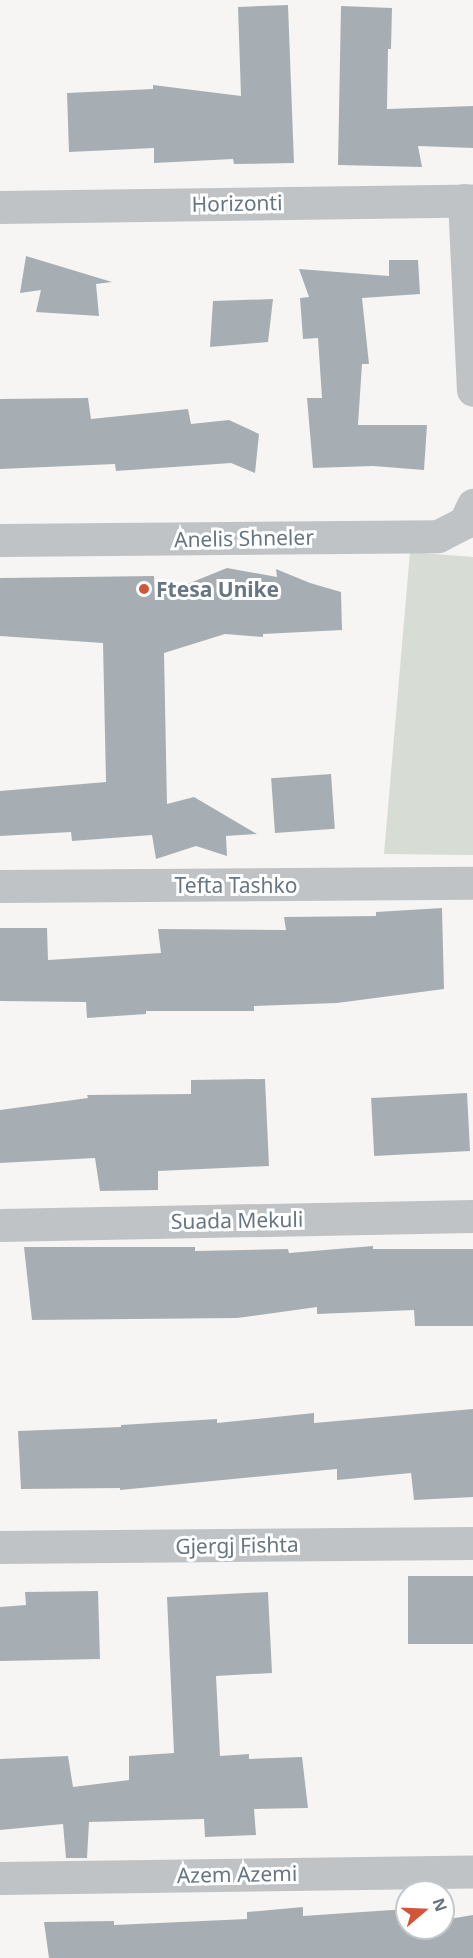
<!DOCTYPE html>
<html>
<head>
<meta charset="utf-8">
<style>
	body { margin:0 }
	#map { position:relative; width:473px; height:1958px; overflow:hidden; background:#f6f5f3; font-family:"Noto Sans",sans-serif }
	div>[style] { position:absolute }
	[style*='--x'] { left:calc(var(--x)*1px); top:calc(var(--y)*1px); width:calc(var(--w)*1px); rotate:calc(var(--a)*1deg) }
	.green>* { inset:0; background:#d7dcd4 }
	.building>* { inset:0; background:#a7aeb3; transform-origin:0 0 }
	.minor>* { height:33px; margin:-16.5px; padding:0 16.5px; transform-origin:16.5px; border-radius:16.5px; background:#bfc3c6 }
	.dots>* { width:16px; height:16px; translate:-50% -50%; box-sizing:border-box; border:3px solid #fff; border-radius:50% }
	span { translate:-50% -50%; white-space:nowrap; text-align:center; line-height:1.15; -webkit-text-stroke:6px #fff; paint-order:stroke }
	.street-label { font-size:21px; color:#687681 }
	.poi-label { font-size:21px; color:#687681; font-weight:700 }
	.left { translate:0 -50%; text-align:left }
	.north { position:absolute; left:395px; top:1880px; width:60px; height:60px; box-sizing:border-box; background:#fff; border:2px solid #c3c8cd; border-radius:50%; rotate:71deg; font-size:16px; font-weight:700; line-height:24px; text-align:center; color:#687681 }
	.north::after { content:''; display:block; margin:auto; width:21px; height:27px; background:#d15637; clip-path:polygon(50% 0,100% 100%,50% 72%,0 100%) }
</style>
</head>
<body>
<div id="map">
	<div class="green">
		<i style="clip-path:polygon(410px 552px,473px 557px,473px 855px,384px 854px)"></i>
	</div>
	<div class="building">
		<i style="clip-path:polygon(288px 5px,294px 163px,234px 164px,233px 159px,154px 163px,154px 148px,69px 152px,67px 93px,153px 89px,153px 85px,241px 96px,238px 7px)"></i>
		<i style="clip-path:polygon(341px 6px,392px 8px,391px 49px,388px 49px,387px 109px,473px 106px,473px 148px,418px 146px,422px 167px,338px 165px)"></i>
		<i style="clip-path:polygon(26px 256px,112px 282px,96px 284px,99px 316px,36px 312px,41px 290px,20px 293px)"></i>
		<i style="clip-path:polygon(389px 260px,418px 260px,420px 294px,362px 298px,369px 364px,362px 364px,358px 425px,427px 425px,424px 470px,373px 466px,313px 468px,307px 398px,322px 398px,318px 338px,303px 339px,300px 298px,309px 297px,299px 269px,389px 276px)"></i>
		<i style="clip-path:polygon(273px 299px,268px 342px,210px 347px,213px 301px)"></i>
		<i style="clip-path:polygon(88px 398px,91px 419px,188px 409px,191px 424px,229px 420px,259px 434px,255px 473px,231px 463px,116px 471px,115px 464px,0 469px,0 399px)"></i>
		<i style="clip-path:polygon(227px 568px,277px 577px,276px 569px,310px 583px,341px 592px,342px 630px,263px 634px,263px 637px,225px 634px,164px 653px,167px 804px,194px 797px,257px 834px,226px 836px,227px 856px,196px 846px,156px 859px,152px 835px,72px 841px,71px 832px,0 836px,0 791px,106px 782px,103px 643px,0 636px,0 578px,154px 576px,155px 597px)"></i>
		<i style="left:331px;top:774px;width:55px;height:60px;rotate:86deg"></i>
		<i style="clip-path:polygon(442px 908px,444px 989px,337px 1003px,254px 1006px,254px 1011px,146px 1011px,146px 1014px,87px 1018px,86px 1002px,0 1001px,0 928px,47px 928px,48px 960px,161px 953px,158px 929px,286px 930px,284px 917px,376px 916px,376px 912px)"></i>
		<i style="clip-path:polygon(265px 1079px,269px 1166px,158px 1171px,158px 1190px,100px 1191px,95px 1158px,0 1163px,0 1110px,88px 1098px,87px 1095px,191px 1094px,191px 1080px)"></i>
		<i style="left:467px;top:1093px;width:58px;height:96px;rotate:87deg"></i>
		<i style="clip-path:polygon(373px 1246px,373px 1249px,473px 1249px,473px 1326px,415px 1326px,414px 1310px,317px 1314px,317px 1307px,237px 1318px,32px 1320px,24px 1247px,195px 1247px,195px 1251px,288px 1249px,289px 1253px)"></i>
		<i style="clip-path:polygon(473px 1409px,473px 1497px,414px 1500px,411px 1473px,337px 1480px,337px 1469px,120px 1490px,120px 1488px,21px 1489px,18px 1431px,121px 1427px,121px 1425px,217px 1419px,217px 1423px,314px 1413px,314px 1423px)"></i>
		<i style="left:473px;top:1576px;width:68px;height:65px;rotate:90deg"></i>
		<i style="clip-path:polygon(98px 1591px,100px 1659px,0 1661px,0 1607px,26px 1605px,25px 1592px)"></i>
		<i style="clip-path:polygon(268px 1592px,272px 1673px,216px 1676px,220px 1756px,249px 1754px,249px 1759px,302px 1757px,308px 1808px,254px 1809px,256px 1835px,205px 1837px,204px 1819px,89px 1822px,87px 1858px,66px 1858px,63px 1824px,0 1830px,0 1759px,68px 1756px,73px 1787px,129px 1780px,129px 1756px,174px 1753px,167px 1597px)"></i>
		<i style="clip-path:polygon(303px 1907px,303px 1916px,407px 1909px,407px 1928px,443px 1928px,443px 1920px,473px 1915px,473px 1958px,49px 1958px,44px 1922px,114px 1921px,114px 1925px,247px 1919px,247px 1912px)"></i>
	</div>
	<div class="minor">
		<i style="--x:464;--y:200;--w:190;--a:87.3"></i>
		<i style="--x:0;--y:207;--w:473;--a:-0.8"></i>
		<i style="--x:0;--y:540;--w:438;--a:-0.5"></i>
		<i style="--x:438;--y:536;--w:30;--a:-27"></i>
		<i style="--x:465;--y:522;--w:19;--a:-65"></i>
		<i style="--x:0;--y:886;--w:473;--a:-0.4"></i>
		<i style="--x:0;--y:1225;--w:473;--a:-1.1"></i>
		<i style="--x:0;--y:1547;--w:473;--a:-0.5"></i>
		<i style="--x:0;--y:1878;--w:473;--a:-0.8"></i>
	</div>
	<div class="dots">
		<i style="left:144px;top:589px;background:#d15637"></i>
	</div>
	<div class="street-label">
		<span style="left:237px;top:203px;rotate:-1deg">Horizonti</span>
		<span style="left:244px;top:538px;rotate:-1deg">Anelis Shneler</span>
		<span style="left:236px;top:885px">Tefta Tashko</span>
		<span style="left:237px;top:1220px;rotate:-1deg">Suada Mekuli</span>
		<span style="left:237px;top:1545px;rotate:-1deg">Gjergj Fishta</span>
		<span style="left:237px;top:1874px;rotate:-1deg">Azem Azemi</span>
	</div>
	<div class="poi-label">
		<span class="left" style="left:156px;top:589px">Ftesa Unike</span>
	</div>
	<div class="north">N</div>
</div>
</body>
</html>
